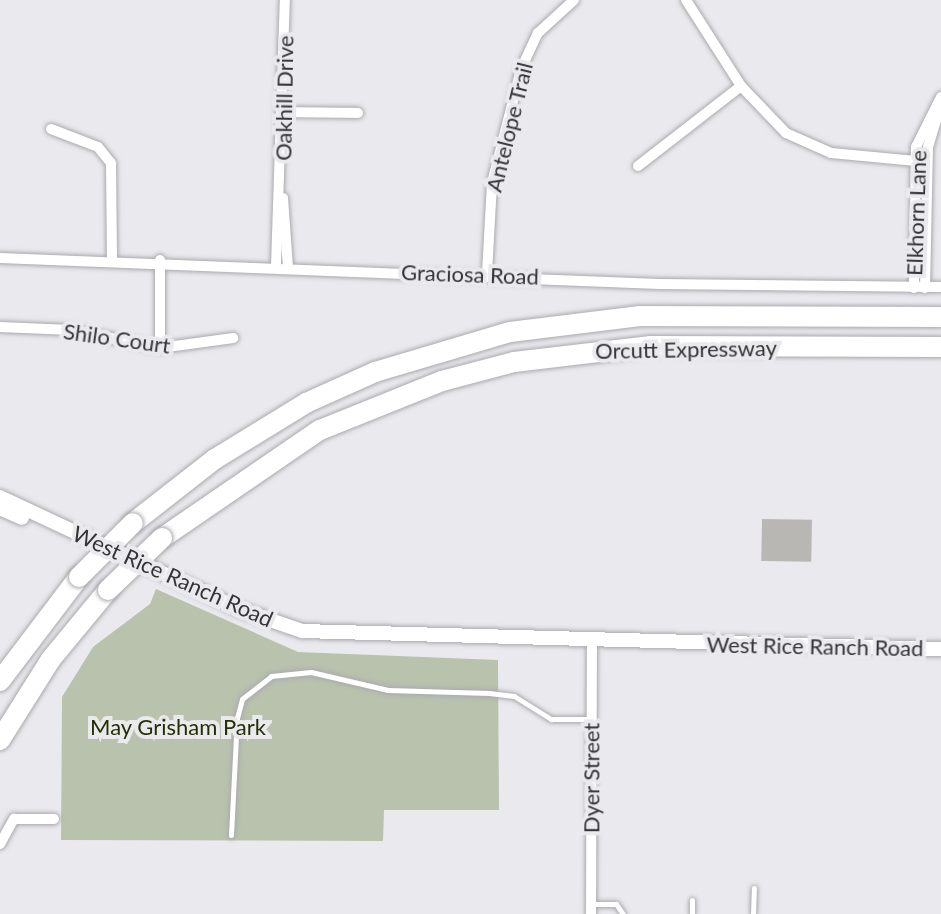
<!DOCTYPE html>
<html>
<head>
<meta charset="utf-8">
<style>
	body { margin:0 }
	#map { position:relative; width:941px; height:914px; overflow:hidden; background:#eaeaee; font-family:Lato,sans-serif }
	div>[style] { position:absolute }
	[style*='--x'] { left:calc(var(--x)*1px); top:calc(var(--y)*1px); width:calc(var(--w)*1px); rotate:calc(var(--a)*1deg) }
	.green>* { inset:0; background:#b9c2ac }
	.building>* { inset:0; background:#b9b7b3; transform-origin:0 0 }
	.roads { filter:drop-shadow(0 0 2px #aaaaae) drop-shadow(0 0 2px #aaaaae) }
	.lane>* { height:5px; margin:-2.5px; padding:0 2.5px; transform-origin:2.5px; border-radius:2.5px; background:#fff }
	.street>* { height:10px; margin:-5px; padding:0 5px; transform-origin:5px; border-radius:5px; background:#fff }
	.secondary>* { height:14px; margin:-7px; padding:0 7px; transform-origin:7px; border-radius:7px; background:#fff }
	.highway>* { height:20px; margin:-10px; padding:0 10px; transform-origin:10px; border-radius:10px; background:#fff }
	.bridges { filter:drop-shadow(0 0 2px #aaaaae) drop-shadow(0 0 2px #aaaaae) }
	.highway-bridge>* { height:20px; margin:-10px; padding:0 10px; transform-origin:10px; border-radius:10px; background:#fff }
	span { translate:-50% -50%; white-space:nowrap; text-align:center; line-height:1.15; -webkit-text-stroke:8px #eaeaee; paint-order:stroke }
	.street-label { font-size:22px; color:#353536 }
	.park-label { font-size:22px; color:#223101 }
</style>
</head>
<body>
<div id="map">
	<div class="green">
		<i style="clip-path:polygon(156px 589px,298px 652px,498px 660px,499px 810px,384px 810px,383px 841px,61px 840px,62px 697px,93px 647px,150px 604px)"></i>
	</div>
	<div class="building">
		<i style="left:762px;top:519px;width:50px;height:42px;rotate:1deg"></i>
	</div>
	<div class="roads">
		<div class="lane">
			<i style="--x:231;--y:835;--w:117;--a:-87.1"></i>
			<i style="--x:237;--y:718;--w:20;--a:-75"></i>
			<i style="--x:242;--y:699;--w:37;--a:-38"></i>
			<i style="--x:271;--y:676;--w:40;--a:-5.7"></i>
			<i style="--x:311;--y:672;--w:79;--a:13.2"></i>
			<i style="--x:388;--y:690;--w:101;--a:1.7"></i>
			<i style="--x:489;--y:693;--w:25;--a:7"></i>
			<i style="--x:514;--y:696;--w:44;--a:31.9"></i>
			<i style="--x:551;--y:719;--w:39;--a:0"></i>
			<i style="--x:692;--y:900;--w:14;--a:90"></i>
			<i style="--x:591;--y:904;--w:25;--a:0"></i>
			<i style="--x:616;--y:904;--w:12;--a:55"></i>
			<i style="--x:753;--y:914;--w:26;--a:-88"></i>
		</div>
		<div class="street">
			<i style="--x:686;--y:0;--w:102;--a:57.4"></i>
			<i style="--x:741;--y:86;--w:65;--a:46.2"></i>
			<i style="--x:786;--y:133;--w:49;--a:24"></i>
			<i style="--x:831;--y:153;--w:96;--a:5.4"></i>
			<i style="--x:283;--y:112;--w:75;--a:0.8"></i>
			<i style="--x:51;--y:129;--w:50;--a:21"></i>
			<i style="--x:98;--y:147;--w:21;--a:51"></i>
			<i style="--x:111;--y:163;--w:96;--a:89.4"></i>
			<i style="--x:638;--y:166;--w:130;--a:-37.8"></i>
			<i style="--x:283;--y:198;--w:69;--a:85.9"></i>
			<i style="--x:0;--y:258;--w:660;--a:2.26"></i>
			<i style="--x:659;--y:284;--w:282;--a:0.6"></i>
			<i style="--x:160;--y:260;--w:88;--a:90"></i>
			<i style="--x:276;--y:266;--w:266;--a:-88.1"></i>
			<i style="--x:487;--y:273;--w:90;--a:-86.8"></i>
			<i style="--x:492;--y:183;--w:118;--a:-75.7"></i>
			<i style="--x:521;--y:69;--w:40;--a:-65"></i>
			<i style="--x:538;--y:33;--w:49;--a:-42.5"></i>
			<i style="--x:914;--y:288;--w:141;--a:-89.2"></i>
			<i style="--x:916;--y:147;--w:56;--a:-63.4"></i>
			<i style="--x:925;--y:288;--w:141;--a:-88.8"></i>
			<i style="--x:928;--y:147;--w:45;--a:-73.2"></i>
			<i style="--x:0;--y:327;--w:71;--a:2.4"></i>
			<i style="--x:71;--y:330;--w:91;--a:11.4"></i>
			<i style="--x:160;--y:348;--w:74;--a:-7.8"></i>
			<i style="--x:0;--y:844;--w:29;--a:-61"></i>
			<i style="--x:14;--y:819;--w:40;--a:0"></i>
			<i style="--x:591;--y:914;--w:272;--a:-89.8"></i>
		</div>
		<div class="secondary">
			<i style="--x:0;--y:497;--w:266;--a:25.1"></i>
			<i style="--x:241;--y:610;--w:65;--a:19"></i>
			<i style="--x:302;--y:631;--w:639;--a:1.61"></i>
			<i style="--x:0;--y:508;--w:24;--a:24"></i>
		</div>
		<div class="highway">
			<i style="--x:133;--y:523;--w:104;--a:-38"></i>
			<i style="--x:215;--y:459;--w:107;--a:-31.6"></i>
			<i style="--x:306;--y:403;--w:76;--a:-24.2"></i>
			<i style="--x:375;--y:372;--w:141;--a:-16.5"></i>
			<i style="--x:510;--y:332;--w:131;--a:-7"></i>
			<i style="--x:640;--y:316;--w:301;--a:0.2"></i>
			<i style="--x:162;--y:538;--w:191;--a:-34.4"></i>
			<i style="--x:320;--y:430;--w:131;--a:-21.9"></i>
			<i style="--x:442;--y:381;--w:74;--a:-14.8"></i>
			<i style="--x:514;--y:362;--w:138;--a:-6.7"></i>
			<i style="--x:651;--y:346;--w:290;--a:0.2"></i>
			<i style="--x:0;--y:681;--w:131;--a:-52.8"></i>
			<i style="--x:0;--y:740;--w:96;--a:-57.8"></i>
			<i style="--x:51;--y:659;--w:89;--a:-50.4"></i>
		</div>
	</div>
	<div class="bridges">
		<div class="highway-bridge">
			<i style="--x:79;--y:577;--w:76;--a:-45"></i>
			<i style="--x:108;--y:590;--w:75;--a:-43.9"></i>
		</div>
	</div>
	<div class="street-label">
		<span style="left:284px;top:98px;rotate:-89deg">Oakhill Drive</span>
		<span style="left:509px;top:127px;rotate:-76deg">Antelope Trail</span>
		<span style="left:916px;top:213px;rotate:-88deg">Elkhorn Lane</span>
		<span style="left:470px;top:274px;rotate:2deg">Graciosa Road</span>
		<span style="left:117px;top:338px;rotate:8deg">Shilo Court</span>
		<span style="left:686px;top:349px;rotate:-1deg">Orcutt Expressway</span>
		<span style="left:173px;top:576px;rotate:24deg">West Rice Ranch Road</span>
		<span style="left:815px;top:646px;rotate:1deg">West Rice Ranch Road</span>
		<span style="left:591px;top:778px;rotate:-90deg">Dyer Street</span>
	</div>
	<div class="park-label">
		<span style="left:178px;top:727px">May Grisham Park</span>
	</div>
</div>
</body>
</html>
